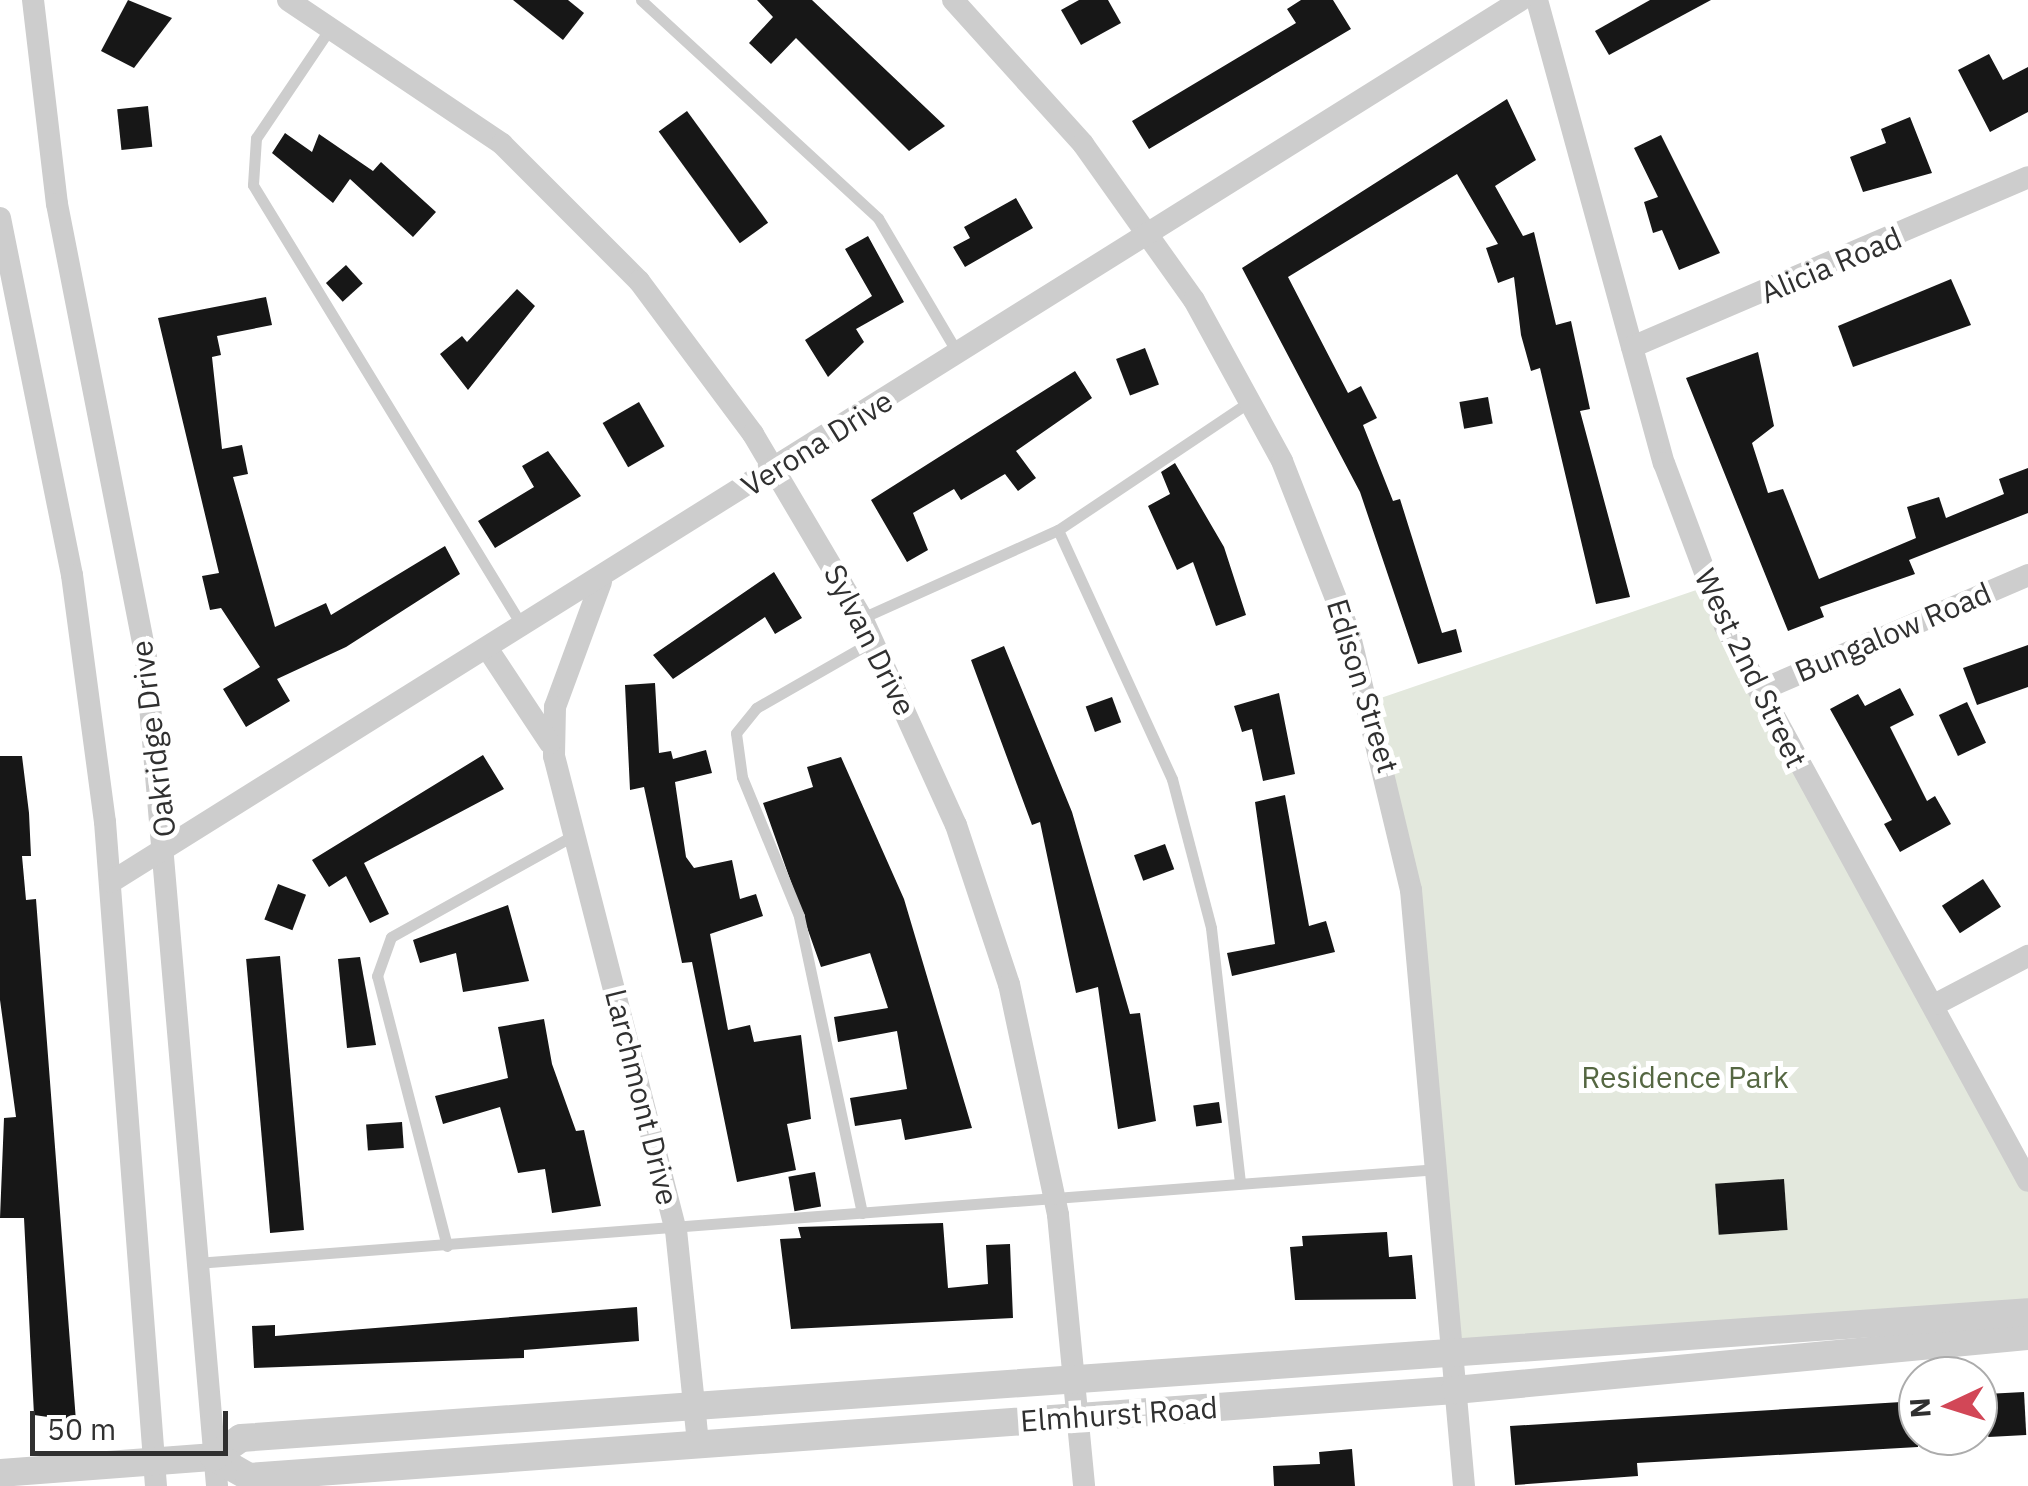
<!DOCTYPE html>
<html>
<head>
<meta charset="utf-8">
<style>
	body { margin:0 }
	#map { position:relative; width:2028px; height:1486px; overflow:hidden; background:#fff; font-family:"IBM Plex Sans",sans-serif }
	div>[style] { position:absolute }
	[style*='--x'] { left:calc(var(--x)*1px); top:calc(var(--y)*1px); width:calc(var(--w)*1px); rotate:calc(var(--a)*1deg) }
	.green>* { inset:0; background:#e3e8dd }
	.building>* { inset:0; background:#171717; transform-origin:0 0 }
	.service>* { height:11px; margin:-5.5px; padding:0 5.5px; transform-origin:5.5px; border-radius:5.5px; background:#cdcdcd }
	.minor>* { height:22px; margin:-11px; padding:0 11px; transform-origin:11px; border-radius:11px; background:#cdcdcd }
	.tertiary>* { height:28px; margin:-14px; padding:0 14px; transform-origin:14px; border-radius:14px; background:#cdcdcd }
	span { translate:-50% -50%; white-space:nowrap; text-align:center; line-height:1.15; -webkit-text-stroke:10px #fff; paint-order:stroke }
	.street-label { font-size:30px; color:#303030 }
	.park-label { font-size:30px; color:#556742 }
	.north { position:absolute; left:1898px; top:1356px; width:100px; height:100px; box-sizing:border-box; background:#fff; border:2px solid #acacac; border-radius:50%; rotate:266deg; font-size:28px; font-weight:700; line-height:40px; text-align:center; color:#303030 }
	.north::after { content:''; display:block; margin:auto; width:35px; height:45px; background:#d24757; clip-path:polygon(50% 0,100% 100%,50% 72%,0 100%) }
	.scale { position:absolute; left:30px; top:1411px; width:198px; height:45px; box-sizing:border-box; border:5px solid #303030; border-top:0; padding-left:12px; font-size:30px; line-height:35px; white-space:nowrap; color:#303030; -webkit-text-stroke:8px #fff; paint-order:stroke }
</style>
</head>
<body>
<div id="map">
	<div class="green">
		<i style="clip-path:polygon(1708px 586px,2028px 1181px,2028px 1312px,1452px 1349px,1424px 1005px,1372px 701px)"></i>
	</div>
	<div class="building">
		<i style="clip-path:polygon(128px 0,172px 18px,134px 68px,101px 51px)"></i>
		<i style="clip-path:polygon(513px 0,568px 0,584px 13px,563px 40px)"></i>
		<i style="clip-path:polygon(757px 0,812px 0,945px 126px,909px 151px,796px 38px,771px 64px,749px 43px,773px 17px)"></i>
		<i style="clip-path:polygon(1079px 0,1108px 0,1121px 23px,1081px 45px,1061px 10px)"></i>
		<i style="clip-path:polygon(1301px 0,1333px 0,1351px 29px,1149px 149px,1132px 121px,1296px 23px,1287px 9px)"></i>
		<i style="clip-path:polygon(1650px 0,1711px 0,1609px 55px,1595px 31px)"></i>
		<i style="clip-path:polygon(1989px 54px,2003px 80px,2028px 67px,2028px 112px,1990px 132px,1958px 70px)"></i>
		<i style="clip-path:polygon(1507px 99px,1536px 160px,1495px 186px,1523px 236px,1534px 232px,1556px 325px,1571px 321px,1590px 409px,1580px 411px,1630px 597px,1596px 604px,1540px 368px,1531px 371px,1521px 335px,1514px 277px,1498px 283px,1486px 248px,1498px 244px,1457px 174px,1288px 277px,1348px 393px,1361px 386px,1377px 418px,1363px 425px,1393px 501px,1400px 499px,1442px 633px,1456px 629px,1462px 652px,1418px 664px,1360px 492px,1242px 268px)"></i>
		<i style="left:148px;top:106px;width:41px;height:31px;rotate:84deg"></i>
		<i style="left:687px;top:111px;width:138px;height:35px;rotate:54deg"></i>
		<i style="clip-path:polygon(1910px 117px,1932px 173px,1863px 192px,1850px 157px,1886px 143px,1881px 129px)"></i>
		<i style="clip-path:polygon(285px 133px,312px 152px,319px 134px,373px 171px,381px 162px,436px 212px,413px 237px,350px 179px,333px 203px,272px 153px)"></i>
		<i style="clip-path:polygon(1661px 135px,1720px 253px,1679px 270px,1662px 230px,1653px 233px,1644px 202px,1658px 197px,1634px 148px)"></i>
		<i style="clip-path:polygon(1016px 198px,1033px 228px,965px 267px,953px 247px,970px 238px,964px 227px)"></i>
		<i style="clip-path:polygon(868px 236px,904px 302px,856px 329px,864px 342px,828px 377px,805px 340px,872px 296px,845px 249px)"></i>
		<i style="left:346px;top:265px;width:25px;height:27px;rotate:48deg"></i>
		<i style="clip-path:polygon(1951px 279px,1971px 325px,1853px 367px,1838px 326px)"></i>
		<i style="clip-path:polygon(517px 289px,535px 306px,468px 390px,440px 354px,462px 336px,467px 342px)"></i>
		<i style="clip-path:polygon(266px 297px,272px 325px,217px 336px,221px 355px,212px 357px,222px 449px,242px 445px,248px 474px,233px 477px,275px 627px,326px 603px,331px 615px,445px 546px,460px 574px,346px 647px,277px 679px,290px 701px,246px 727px,223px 689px,260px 667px,221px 608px,210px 610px,202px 576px,219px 573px,158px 318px)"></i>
		<i style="left:1145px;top:348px;width:39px;height:31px;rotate:69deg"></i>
		<i style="clip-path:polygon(1758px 352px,1774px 426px,1752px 443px,1768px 493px,1783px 489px,1819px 579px,1916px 538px,1907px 507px,1939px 497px,1946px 518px,2004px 494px,1999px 479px,2028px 468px,2028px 513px,1909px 560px,1915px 574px,1820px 607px,1824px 617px,1788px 631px,1686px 378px)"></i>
		<i style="clip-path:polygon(1075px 371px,1092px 398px,1016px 451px,1036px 478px,1018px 491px,1005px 474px,961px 500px,954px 489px,913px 513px,928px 550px,907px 562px,871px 500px)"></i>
		<i style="left:1488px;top:397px;width:27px;height:29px;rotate:80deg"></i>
		<i style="left:639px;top:402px;width:51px;height:42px;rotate:60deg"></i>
		<i style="clip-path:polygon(548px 451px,581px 496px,495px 548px,478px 521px,534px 487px,522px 466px)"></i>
		<i style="clip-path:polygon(1175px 463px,1224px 547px,1246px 615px,1216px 626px,1193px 562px,1177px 570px,1148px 506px,1170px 494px,1161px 472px)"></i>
		<i style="clip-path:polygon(774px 572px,802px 618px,775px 634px,765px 617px,673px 679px,653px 655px)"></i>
		<i style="clip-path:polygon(2028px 645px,2028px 687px,1977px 705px,1963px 668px)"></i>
		<i style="clip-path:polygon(1004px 646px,1072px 812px,1130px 1014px,1140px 1013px,1156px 1121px,1118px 1129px,1098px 987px,1076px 993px,1040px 822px,1032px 825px,971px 660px)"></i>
		<i style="clip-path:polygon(655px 683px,659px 753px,671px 751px,673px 759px,706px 750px,712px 773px,675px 782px,686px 857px,694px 868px,732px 860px,740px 899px,756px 894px,763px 916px,710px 934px,728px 1030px,750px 1025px,754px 1042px,801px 1035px,811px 1119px,787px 1124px,796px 1170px,737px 1182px,692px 962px,682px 963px,644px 787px,630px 790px,625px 685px)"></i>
		<i style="clip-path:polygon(1900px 688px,1914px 715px,1890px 727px,1927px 801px,1935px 796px,1951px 824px,1900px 852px,1884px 824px,1892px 820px,1830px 709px,1858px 694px,1865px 706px)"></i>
		<i style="clip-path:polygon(1279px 693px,1295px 774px,1263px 781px,1252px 729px,1242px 732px,1234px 706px)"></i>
		<i style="left:1112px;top:697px;width:27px;height:28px;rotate:70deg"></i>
		<i style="left:1967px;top:702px;width:45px;height:31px;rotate:65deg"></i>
		<i style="clip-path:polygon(483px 755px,504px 789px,364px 863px,389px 914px,370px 923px,346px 876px,329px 887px,312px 860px)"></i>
		<i style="clip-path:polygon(0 756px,22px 756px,29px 813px,31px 856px,22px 856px,26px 900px,36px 899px,76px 1421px,34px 1415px,24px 1218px,0 1218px,4px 1118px,16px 1117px,0 1000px)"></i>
		<i style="clip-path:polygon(841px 757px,904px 899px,972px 1128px,905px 1140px,901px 1119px,855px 1126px,850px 1098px,907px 1089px,897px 1031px,838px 1042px,834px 1017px,888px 1008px,870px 953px,821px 967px,763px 803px,813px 787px,807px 767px)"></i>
		<i style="clip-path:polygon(1285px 795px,1309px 926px,1326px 921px,1335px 952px,1232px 976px,1227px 953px,1275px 944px,1255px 802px)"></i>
		<i style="left:1165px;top:844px;width:27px;height:33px;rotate:70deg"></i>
		<i style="left:1983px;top:879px;width:33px;height:49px;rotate:57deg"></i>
		<i style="left:278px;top:884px;width:30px;height:38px;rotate:21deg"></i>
		<i style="clip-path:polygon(508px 905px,529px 981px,463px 992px,456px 953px,420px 963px,413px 940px)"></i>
		<i style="left:280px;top:956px;width:275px;height:34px;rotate:85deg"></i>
		<i style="clip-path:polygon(360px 957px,376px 1045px,347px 1048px,338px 959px)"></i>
		<i style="clip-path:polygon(544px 1019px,552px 1064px,576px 1131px,584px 1130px,601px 1206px,552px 1213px,545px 1169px,518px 1173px,500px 1107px,443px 1124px,435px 1096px,508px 1078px,498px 1027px)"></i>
		<i style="left:1219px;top:1102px;width:21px;height:26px;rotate:82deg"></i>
		<i style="left:402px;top:1122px;width:26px;height:36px;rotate:86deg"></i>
		<i style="left:815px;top:1172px;width:35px;height:27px;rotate:80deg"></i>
		<i style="left:1784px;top:1179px;width:51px;height:69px;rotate:86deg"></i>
		<i style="clip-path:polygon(943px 1223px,948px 1288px,988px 1284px,986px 1245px,1010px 1244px,1013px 1318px,791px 1329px,780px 1239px,801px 1238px,798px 1227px)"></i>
		<i style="clip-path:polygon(1387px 1232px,1389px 1257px,1412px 1255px,1416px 1299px,1295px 1300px,1290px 1247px,1303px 1246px,1302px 1236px)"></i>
		<i style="clip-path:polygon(637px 1307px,639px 1341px,524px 1350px,524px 1358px,254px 1368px,252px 1326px,275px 1325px,275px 1336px)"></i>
		<i style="left:2024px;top:1392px;width:43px;height:38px;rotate:87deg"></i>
		<i style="clip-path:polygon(1918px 1401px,1918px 1447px,1637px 1463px,1638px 1476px,1515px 1485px,1510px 1426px)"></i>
		<i style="clip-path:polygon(1352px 1449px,1355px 1486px,1274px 1486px,1273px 1466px,1320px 1464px,1319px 1452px)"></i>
	</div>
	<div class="service">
		<i style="--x:641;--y:0;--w:322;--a:42.6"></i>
		<i style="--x:878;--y:218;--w:158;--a:59.5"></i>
		<i style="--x:331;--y:27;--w:134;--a:124"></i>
		<i style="--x:256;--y:138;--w:47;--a:93.7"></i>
		<i style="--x:253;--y:185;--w:520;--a:58.6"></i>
		<i style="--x:1058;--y:530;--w:274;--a:65.4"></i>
		<i style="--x:1172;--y:779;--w:154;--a:75.3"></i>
		<i style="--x:1211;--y:928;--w:257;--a:83.5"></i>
		<i style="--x:862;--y:618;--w:215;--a:-24.2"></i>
		<i style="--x:1058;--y:530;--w:232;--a:-33.8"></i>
		<i style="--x:862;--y:1213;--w:304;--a:-102"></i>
		<i style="--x:799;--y:916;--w:150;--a:-112.3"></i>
		<i style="--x:742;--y:777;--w:44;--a:-97.8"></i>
		<i style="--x:736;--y:733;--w:32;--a:-51"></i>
		<i style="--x:756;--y:708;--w:135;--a:-29.8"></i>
		<i style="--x:447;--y:1246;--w:279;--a:-104.5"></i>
		<i style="--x:377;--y:976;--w:41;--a:-70.3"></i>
		<i style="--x:391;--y:937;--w:210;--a:-29.1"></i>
		<i style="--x:196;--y:1263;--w:1246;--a:-4.33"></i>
	</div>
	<div class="minor">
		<i style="--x:33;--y:0;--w:205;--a:83.3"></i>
		<i style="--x:57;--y:204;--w:464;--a:78.9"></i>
		<i style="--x:146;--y:659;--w:830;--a:85.09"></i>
		<i style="--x:288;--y:0;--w:258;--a:33.9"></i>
		<i style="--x:502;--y:144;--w:194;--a:45"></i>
		<i style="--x:639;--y:281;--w:191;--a:53.3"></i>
		<i style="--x:753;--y:434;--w:214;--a:59.4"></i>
		<i style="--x:862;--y:618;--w:227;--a:65.6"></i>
		<i style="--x:956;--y:825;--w:168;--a:71.6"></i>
		<i style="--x:1009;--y:984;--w:236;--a:78"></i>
		<i style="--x:1058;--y:1215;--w:272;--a:84.5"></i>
		<i style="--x:953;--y:0;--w:194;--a:47.9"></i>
		<i style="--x:1083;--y:144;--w:191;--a:54.6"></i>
		<i style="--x:1194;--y:300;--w:183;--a:61.3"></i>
		<i style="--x:1282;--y:461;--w:184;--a:68.6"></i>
		<i style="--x:1349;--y:632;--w:265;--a:76.5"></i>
		<i style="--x:1411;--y:890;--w:598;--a:84.92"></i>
		<i style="--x:1537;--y:0;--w:480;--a:74.7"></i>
		<i style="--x:1664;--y:463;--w:174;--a:69.5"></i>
		<i style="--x:1725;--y:626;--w:632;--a:61.37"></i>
		<i style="--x:0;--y:218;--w:364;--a:78.6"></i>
		<i style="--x:72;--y:575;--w:249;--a:82.4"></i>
		<i style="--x:105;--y:822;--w:666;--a:85.61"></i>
		<i style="--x:1632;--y:347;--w:431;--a:-23.2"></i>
		<i style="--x:601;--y:582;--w:133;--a:110.2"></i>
		<i style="--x:555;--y:707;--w:49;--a:91.2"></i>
		<i style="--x:554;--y:756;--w:489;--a:75.6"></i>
		<i style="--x:676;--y:1230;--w:214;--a:84.1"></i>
		<i style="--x:489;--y:651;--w:110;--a:56.5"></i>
		<i style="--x:1759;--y:691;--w:293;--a:-23.3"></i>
		<i style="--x:111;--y:882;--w:1663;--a:-32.03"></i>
		<i style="--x:1936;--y:1004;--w:104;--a:-27.6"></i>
	</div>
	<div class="tertiary">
		<i style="--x:214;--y:1457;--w:40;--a:29.7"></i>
		<i style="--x:249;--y:1477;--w:1209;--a:-4.13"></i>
		<i style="--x:1455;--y:1390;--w:576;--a:-5.38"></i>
		<i style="--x:0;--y:1473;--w:215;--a:-4.3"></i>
		<i style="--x:214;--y:1457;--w:33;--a:-35"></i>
		<i style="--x:241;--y:1438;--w:1791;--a:-4.03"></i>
	</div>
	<div class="street-label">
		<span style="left:1831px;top:265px;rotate:-23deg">Alicia Road</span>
		<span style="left:817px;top:443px;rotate:-32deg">Verona Drive</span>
		<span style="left:1893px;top:632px;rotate:-23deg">Bungalow Road</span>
		<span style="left:870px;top:640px;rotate:63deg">Sylvan Drive</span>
		<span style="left:1751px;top:668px;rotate:64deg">West 2nd Street</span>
		<span style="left:1363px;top:686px;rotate:73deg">Edison Street</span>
		<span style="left:153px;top:739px;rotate:-97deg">Oakridge Drive</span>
		<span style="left:642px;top:1097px;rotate:76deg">Larchmont Drive</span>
		<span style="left:1119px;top:1414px;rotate:-4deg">Elmhurst Road</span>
	</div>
	<div class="park-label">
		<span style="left:1685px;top:1077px">Residence Park</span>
	</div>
	<div class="north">N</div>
	<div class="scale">50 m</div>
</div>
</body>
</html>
